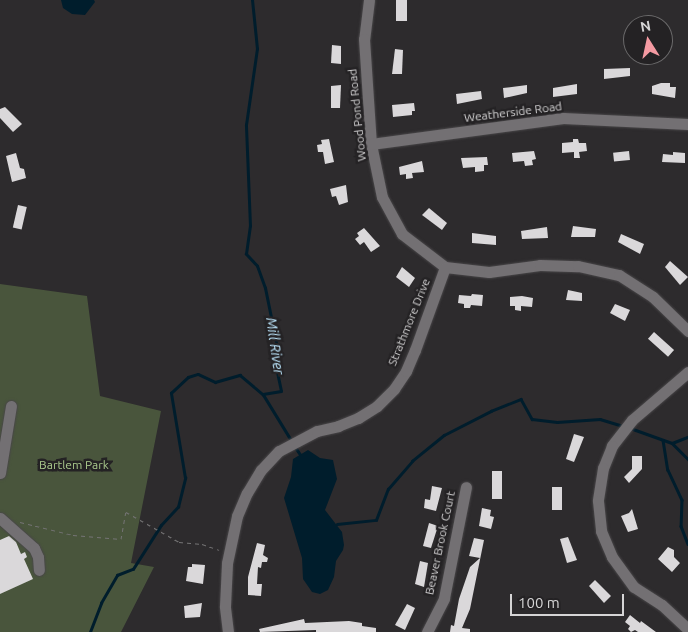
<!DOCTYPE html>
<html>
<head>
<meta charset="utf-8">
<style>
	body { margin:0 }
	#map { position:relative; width:688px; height:632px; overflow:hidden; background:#2d2b2d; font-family:Ubuntu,sans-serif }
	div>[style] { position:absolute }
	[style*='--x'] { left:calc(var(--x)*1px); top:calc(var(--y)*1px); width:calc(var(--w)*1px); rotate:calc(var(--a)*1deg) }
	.green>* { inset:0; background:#49553c }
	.water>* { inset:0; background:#001d2c }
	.stream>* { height:2.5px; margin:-1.25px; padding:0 1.25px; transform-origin:1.25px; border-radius:1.25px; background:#001d2c }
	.building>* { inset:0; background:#dad8da; transform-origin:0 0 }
	.path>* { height:1px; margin-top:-0.5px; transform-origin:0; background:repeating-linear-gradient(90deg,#747374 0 4px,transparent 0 8px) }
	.roads { filter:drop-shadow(0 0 1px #484648) drop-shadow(0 0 1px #484648) }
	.minor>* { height:11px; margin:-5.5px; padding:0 5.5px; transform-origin:5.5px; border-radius:5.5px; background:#737073 }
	span { translate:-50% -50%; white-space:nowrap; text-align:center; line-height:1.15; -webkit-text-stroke:5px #242224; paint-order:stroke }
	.street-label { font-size:12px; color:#d6d5d6 }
	.park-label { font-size:12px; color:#abcb8d }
	.water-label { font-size:14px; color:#bee8ff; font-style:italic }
	.north { position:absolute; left:623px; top:15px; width:50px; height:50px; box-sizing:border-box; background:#242224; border:1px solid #6b6a6b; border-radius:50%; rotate:350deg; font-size:14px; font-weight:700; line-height:20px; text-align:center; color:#d6d5d6 }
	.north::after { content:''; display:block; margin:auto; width:18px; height:22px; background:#f49aa2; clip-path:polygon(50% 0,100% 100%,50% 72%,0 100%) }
	.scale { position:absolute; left:510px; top:594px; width:114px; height:22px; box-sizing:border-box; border:2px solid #d6d5d6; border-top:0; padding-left:6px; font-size:15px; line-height:18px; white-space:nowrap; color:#d6d5d6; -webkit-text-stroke:4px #242224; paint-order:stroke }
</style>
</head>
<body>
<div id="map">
	<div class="green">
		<i style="clip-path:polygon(0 284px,87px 296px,100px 396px,161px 411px,131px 563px,154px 567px,121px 632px,0 632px)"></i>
	</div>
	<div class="water">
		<i style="clip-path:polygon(61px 0,94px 0,95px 2px,85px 15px,72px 14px,63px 8px)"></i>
		<i style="clip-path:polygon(308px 450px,320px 458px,333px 460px,337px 479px,325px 510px,342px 532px,344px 545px,343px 550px,336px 561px,334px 577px,328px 590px,320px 594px,312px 592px,303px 579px,302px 558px,284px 498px,291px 477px,293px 459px)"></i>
	</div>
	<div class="stream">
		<i style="--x:263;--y:394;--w:52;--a:58.5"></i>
		<i style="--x:633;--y:429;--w:41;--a:19.7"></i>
		<i style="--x:672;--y:443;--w:23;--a:45"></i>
		<i style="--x:663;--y:440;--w:30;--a:81"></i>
		<i style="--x:668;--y:470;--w:33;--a:65"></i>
		<i style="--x:682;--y:500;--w:26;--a:92"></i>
		<i style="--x:681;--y:526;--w:19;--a:69"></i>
		<i style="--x:672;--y:443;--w:17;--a:-21"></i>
		<i style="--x:296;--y:448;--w:7;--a:56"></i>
		<i style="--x:337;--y:524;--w:39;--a:-6"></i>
		<i style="--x:376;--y:520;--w:33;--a:-69"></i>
		<i style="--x:388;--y:489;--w:37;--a:-49"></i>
		<i style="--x:412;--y:461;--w:41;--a:-39.1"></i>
		<i style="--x:444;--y:435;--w:53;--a:-27.1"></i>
		<i style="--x:491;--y:411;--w:32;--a:-22"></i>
		<i style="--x:521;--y:399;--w:23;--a:61"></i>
		<i style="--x:532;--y:419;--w:25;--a:7"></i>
		<i style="--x:557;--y:422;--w:43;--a:-4"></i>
		<i style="--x:600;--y:419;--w:21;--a:17"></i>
		<i style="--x:90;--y:632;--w:31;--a:-69"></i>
		<i style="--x:101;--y:603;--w:32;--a:-60"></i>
		<i style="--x:117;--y:575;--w:17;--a:-21"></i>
		<i style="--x:133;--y:569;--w:52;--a:-57.5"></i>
		<i style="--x:161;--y:525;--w:25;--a:-47"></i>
		<i style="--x:178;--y:507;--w:30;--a:-76"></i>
		<i style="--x:185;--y:478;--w:86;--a:-99.4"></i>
		<i style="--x:171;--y:393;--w:23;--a:-43"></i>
		<i style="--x:188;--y:377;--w:10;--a:-17"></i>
		<i style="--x:198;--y:374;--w:19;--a:25"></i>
		<i style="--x:215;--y:382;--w:26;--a:-16"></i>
		<i style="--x:240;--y:375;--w:30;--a:40"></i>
		<i style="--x:263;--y:394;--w:18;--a:-9"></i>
		<i style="--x:281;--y:391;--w:30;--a:-102"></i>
		<i style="--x:275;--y:362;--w:15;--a:-82"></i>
		<i style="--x:277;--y:347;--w:60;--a:-101.5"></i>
		<i style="--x:265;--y:288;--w:23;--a:-110"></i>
		<i style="--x:257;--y:266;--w:16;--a:-133"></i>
		<i style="--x:246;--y:254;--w:28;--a:-82"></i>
		<i style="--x:250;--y:226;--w:101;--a:-92.3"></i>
		<i style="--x:246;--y:125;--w:77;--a:-81.8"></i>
		<i style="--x:257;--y:49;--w:49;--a:-95.8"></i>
	</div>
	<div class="building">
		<i style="left:396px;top:0;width:11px;height:21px"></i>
		<i style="clip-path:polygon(332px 45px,341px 46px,341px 64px,331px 63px)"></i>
		<i style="clip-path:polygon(395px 49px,403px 50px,402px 74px,392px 74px)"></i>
		<i style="clip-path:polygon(630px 68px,630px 76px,604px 79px,604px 69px)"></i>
		<i style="clip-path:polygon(661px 83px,670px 83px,670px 87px,676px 87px,675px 98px,652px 94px,652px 86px)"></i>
		<i style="clip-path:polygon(577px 84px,577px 94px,553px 97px,553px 88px)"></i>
		<i style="clip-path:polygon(341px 85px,340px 108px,331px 108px,331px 86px)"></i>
		<i style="clip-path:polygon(527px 85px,527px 93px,504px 98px,503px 88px)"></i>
		<i style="clip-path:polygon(481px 91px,482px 99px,457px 104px,456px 94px)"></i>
		<i style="clip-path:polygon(414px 103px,415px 111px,412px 111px,412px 115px,393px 117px,392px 105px)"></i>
		<i style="clip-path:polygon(5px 107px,22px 124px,13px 132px,0 118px,0 109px)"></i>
		<i style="clip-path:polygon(329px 139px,334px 162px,325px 164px,323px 152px,318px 152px,317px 145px,322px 144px,321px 140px)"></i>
		<i style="clip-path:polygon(573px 139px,578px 139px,579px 143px,586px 143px,587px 151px,579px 152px,580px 158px,574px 158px,574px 152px,562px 153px,562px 143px,573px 142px)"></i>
		<i style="clip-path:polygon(534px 151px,536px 159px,532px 160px,533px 165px,525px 166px,524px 161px,513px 162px,512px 153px)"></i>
		<i style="left:629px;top:151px;width:9px;height:16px;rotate:84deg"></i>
		<i style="clip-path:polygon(673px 152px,685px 153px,685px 163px,662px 162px,663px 154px,673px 155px)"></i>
		<i style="clip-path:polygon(16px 153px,20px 168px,24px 169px,26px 178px,12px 182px,6px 156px)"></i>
		<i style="clip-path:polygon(487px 157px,488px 165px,484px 165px,484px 171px,475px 172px,475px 167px,463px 168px,461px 158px)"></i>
		<i style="clip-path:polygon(422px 161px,424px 172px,412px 173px,413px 178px,406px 179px,406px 174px,400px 175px,399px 167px)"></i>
		<i style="clip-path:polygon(346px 185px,348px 202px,339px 205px,336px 196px,332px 197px,330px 189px)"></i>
		<i style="left:18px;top:205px;width:9px;height:23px;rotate:13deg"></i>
		<i style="clip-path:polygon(429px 208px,447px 223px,442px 230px,422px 215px)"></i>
		<i style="clip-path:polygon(573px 226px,596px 229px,595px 237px,571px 237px)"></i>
		<i style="clip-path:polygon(547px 227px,548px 238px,522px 239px,521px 231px)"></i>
		<i style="clip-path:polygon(364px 228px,380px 246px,371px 252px,364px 242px,360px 245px,355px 239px,359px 236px,357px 233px)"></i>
		<i style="clip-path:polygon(472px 233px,496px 236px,496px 245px,472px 243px)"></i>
		<i style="clip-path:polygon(621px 234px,644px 244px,640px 254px,618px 242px)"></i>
		<i style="clip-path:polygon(670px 261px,688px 277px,680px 285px,665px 267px)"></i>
		<i style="clip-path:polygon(402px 267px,415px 278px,409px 287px,396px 277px)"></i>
		<i style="clip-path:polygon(568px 290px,582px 293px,582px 301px,566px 300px)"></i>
		<i style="clip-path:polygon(472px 294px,483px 295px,482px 306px,471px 305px,470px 308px,464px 308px,464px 304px,458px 303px,459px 295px,471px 296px)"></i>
		<i style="clip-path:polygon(522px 296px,533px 298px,532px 307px,521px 306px,521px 311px,515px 310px,515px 306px,510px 306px,510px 297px)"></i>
		<i style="clip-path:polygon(615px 304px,630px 310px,625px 321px,610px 313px)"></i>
		<i style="left:654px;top:332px;width:27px;height:9px;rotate:42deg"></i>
		<i style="clip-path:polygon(574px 434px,584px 437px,574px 462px,566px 459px)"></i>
		<i style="clip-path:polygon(632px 456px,642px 456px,642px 469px,629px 483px,624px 477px,632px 469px)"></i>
		<i style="left:492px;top:471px;width:10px;height:28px"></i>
		<i style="clip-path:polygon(432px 486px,442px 488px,436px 511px,424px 508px,425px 499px,430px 500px)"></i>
		<i style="left:552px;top:487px;width:10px;height:23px"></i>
		<i style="clip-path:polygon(482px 508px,491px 510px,490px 516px,494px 517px,491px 529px,479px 526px)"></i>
		<i style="clip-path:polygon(632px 509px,638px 529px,628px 532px,621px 516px,629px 513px)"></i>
		<i style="clip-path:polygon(429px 523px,438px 526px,431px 548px,423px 546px)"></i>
		<i style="clip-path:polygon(9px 536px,16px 542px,21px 554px,25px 552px,27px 557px,24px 559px,33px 579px,0 594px,0 540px)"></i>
		<i style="clip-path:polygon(568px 537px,577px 560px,567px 563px,560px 539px)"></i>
		<i style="clip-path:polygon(474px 538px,484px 540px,470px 609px,462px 628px,470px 629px,470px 632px,450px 632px,451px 625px,454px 626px,459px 599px,470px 567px,480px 558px,469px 556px)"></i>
		<i style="clip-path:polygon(257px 543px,265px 545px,263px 555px,268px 558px,267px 562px,262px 562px,261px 568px,258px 567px,257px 584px,262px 584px,261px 596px,248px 595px,248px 577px)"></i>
		<i style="clip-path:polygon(668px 547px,674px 550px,674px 557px,680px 563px,672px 572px,658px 559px)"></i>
		<i style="clip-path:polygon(420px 561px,428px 563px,424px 587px,415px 584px)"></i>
		<i style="clip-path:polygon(192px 564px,205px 565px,203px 584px,186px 581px,188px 567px,192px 567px)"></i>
		<i style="clip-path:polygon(595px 580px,611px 596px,604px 603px,589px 586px)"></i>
		<i style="clip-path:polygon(202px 603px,200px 617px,185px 618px,184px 606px)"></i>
		<i style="clip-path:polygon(407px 604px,415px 608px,405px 630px,395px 625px)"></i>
		<i style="clip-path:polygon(630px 615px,640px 623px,641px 621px,656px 632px,638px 632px,635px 630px,631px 632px,628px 629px,630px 626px,625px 622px)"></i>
		<i style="clip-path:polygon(304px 619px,305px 623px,349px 621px,362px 623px,362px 626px,376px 628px,376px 632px,316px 632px,316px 630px,260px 632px,259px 629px)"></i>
	</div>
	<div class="path">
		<i style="--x:20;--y:522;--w:55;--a:13.8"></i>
		<i style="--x:73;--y:535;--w:48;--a:4.8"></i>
		<i style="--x:121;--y:539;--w:27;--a:-80"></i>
		<i style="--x:126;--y:512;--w:61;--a:29.5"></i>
		<i style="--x:179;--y:542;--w:23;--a:5"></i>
		<i style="--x:202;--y:544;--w:18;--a:19"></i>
	</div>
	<div class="roads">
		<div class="minor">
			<i style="--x:369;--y:0;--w:39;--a:97"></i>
			<i style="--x:364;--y:39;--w:105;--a:86.2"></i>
			<i style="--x:371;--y:144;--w:54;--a:78.3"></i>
			<i style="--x:382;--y:197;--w:42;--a:61.6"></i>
			<i style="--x:402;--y:234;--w:54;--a:37.5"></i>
			<i style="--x:445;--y:267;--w:44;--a:6.5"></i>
			<i style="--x:489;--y:272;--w:51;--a:-7.8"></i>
			<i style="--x:540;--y:265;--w:38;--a:2"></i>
			<i style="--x:578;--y:266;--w:42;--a:12.4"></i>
			<i style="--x:619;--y:275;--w:40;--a:32.9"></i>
			<i style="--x:653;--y:297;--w:49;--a:44.2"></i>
			<i style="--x:371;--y:144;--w:194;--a:-7.7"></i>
			<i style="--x:563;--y:118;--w:125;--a:2.7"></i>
			<i style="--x:688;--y:372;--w:74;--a:139.4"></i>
			<i style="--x:632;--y:420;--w:33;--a:128"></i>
			<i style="--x:612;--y:446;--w:24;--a:112"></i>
			<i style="--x:603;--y:468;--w:33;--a:99"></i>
			<i style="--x:598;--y:501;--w:30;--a:84"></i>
			<i style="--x:601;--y:531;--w:28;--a:67"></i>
			<i style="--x:612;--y:557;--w:37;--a:54"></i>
			<i style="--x:634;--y:587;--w:33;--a:33"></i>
			<i style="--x:662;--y:605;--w:35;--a:43"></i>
			<i style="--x:0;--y:473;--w:68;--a:-80.7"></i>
			<i style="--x:0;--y:518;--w:45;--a:41.4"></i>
			<i style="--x:34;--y:548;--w:10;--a:66"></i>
			<i style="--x:38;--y:557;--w:13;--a:86"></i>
			<i style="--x:228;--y:632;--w:26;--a:-97"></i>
			<i style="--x:225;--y:606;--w:43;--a:-87.3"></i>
			<i style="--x:227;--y:563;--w:48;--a:-78"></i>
			<i style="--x:237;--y:516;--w:25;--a:-67"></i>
			<i style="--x:247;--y:493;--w:27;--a:-59"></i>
			<i style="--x:261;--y:470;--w:26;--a:-47"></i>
			<i style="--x:279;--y:451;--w:43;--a:-27.8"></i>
			<i style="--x:317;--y:431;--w:22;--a:-13"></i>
			<i style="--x:338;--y:426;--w:22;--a:-22"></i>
			<i style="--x:358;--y:418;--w:22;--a:-32"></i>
			<i style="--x:377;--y:406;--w:24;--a:-45"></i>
			<i style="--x:394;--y:389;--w:22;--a:-56"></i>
			<i style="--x:406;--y:371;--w:23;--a:-67"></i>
			<i style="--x:415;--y:350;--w:88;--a:-70.1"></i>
			<i style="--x:427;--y:632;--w:38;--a:-63"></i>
			<i style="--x:444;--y:598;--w:113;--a:-78.8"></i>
		</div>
	</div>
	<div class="street-label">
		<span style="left:513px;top:112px;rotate:-7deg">Weatherside Road</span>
		<span style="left:357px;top:115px;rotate:-96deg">Wood Pond Road</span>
		<span style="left:409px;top:322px;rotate:-68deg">Strathmore Drive</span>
		<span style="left:440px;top:543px;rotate:-78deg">Beaver Brook Court</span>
	</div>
	<div class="park-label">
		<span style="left:74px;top:465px">Bartlem Park</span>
	</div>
	<div class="water-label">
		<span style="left:275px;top:346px;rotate:82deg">Mill River</span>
	</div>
	<div class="north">N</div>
	<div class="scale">100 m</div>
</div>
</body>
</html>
